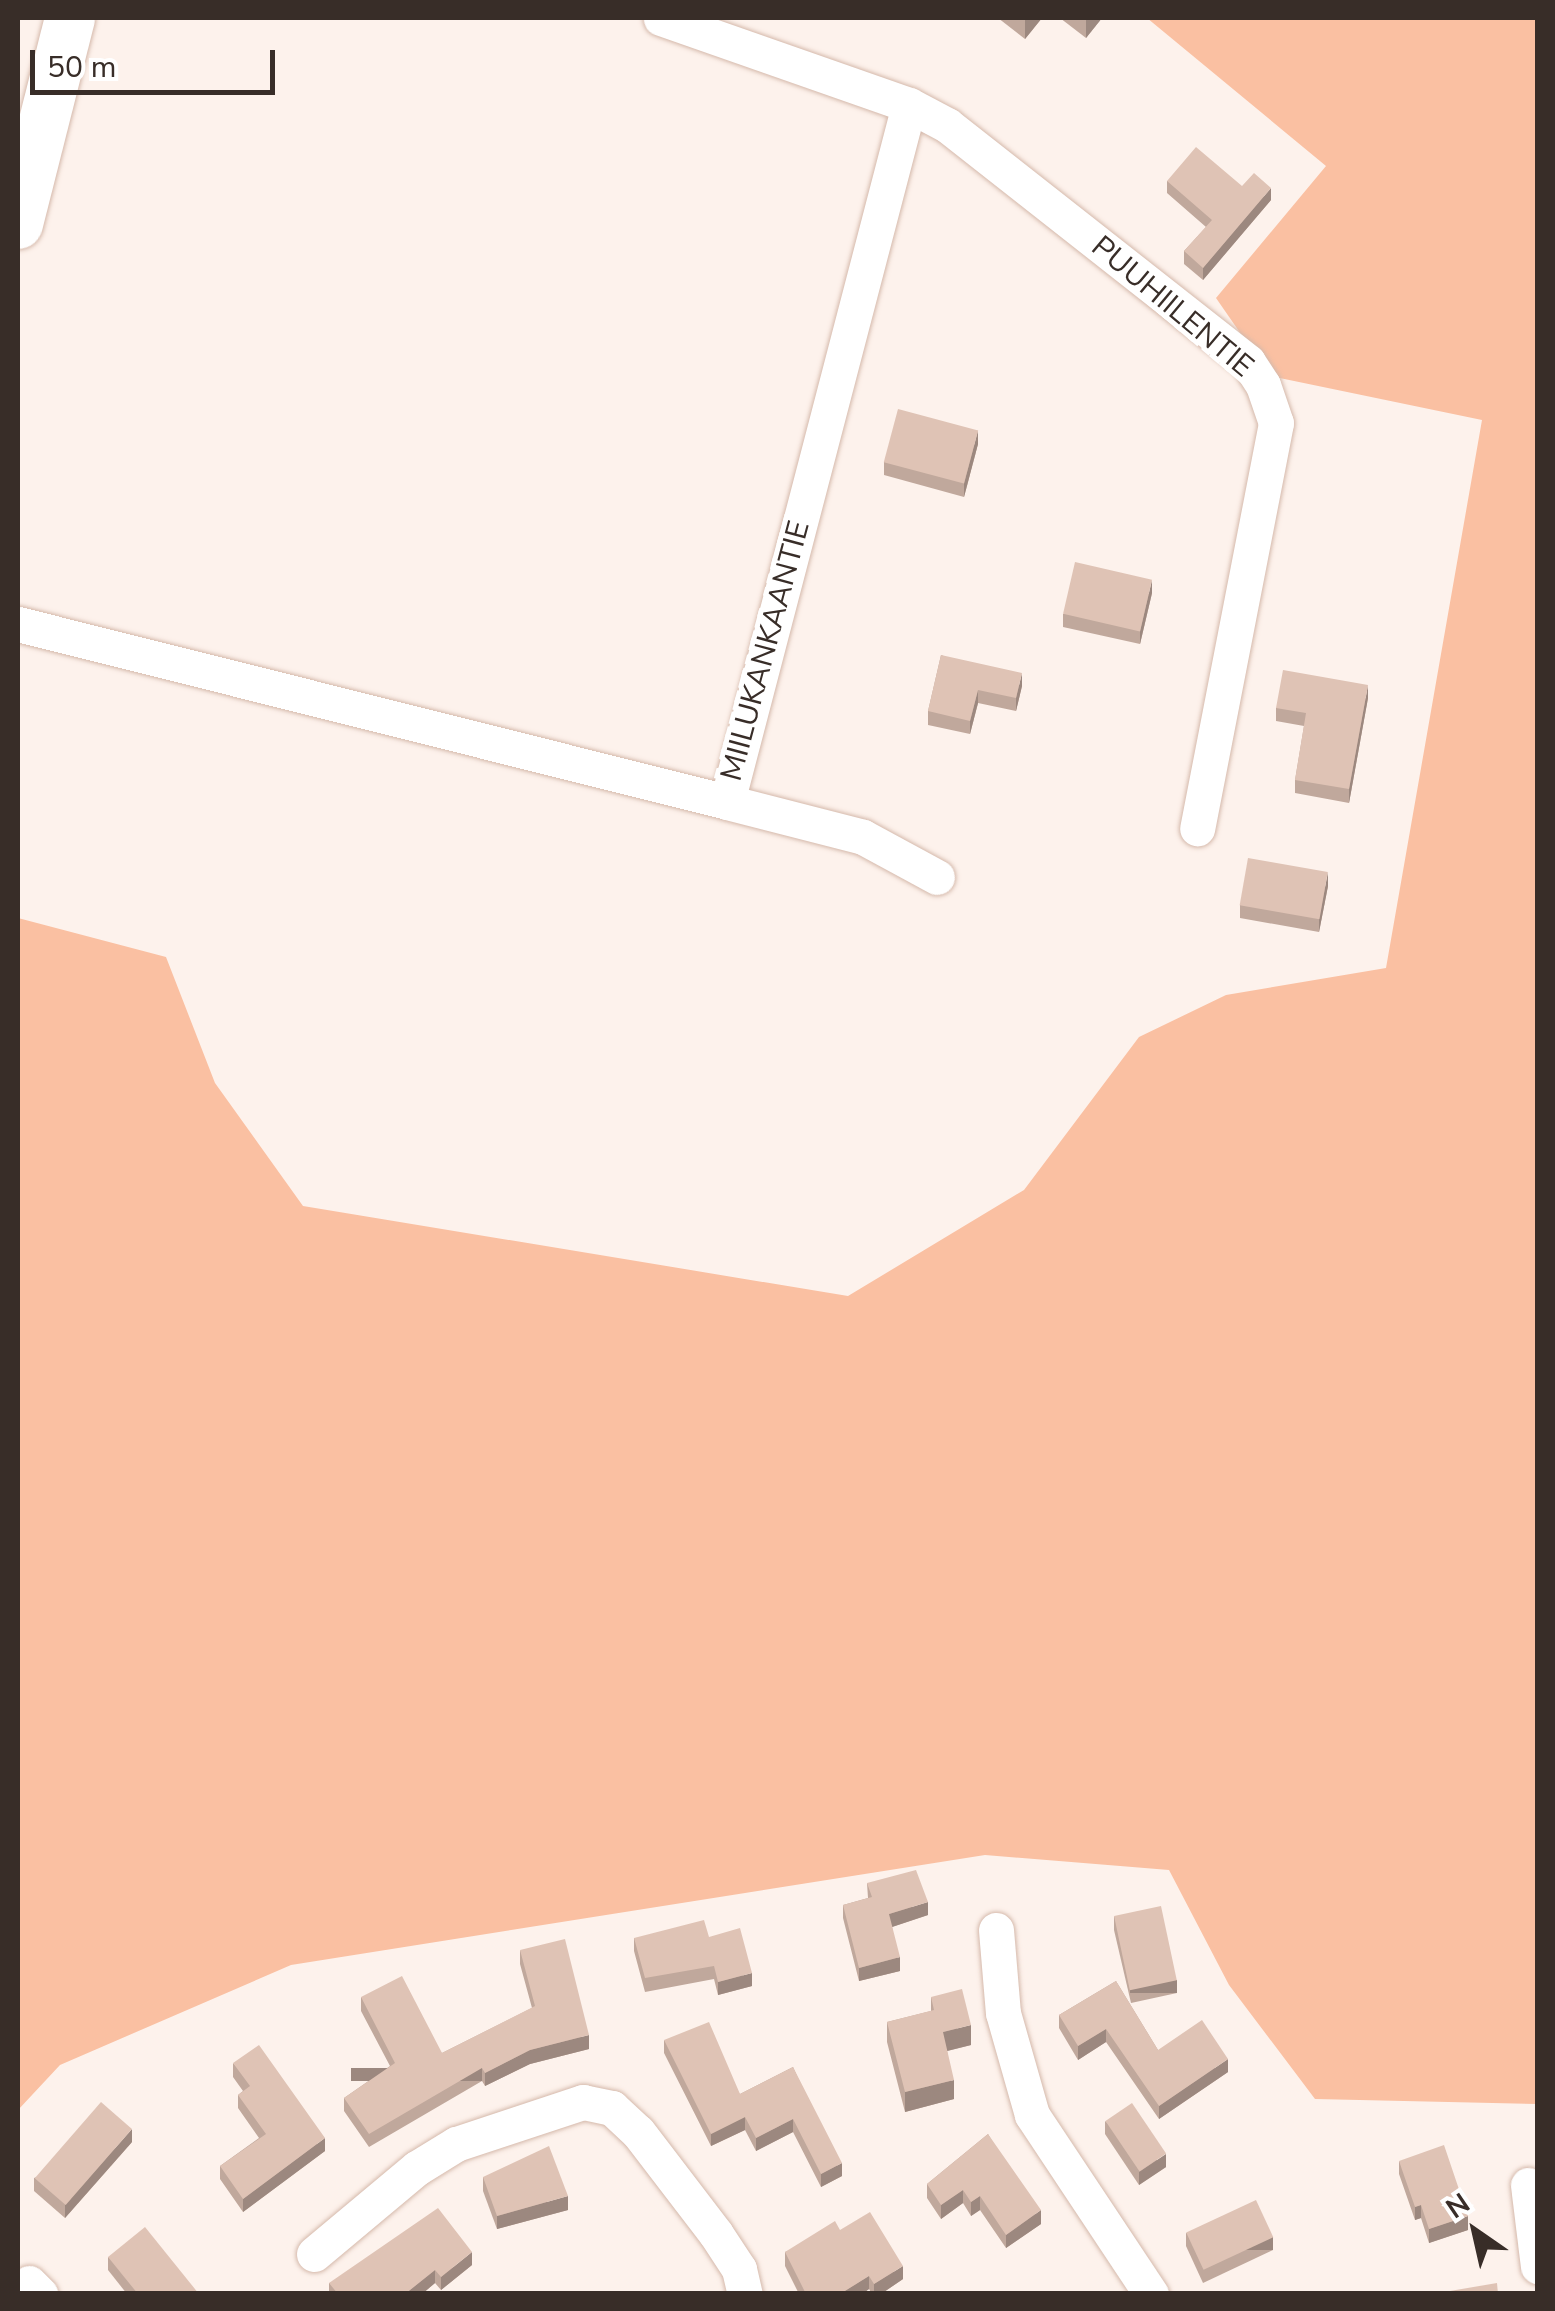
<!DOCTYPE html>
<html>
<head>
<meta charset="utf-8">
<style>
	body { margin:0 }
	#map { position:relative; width:1555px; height:2311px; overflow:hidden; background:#fdf2ec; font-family:"Nunito Sans",sans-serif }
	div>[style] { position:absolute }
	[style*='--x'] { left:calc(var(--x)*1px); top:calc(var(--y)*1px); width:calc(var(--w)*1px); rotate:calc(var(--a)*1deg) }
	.green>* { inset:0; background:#fac0a2 }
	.roads { filter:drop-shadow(0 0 2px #d5b9ab) drop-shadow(0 0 2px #d5b9ab) }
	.street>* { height:35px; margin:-17.5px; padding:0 17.5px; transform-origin:17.5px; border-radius:17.5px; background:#fff }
	.secondary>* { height:50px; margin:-25px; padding:0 25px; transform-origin:25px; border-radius:25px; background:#fff }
	.wall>* { inset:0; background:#c0a89c }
	.shaded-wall>* { inset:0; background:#9c887f; transform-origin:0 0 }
	.building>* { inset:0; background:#dfc3b5; transform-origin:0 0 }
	span { translate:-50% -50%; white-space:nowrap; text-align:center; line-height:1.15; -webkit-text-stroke:10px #fff; paint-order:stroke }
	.street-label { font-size:30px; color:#382d28 }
	.frame { position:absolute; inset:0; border:20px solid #382d28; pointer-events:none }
	.north { position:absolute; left:1425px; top:2181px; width:100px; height:100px; -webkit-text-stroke:8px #fff; paint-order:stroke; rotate:326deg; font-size:28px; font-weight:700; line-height:40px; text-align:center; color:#382d28 }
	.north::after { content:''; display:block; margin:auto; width:35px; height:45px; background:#382d28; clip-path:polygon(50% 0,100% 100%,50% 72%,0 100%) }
	.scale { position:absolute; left:30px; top:50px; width:245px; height:45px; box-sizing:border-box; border:5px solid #382d28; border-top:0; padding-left:12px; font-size:30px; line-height:35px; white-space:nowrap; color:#382d28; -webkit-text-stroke:8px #fff; paint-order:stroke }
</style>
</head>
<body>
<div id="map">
	<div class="green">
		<i style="clip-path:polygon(1147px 18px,1537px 18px,1537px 2104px,1315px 2099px,1229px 1985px,1169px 1870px,985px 1855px,291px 1965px,60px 2065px,18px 2110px,18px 918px,166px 957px,215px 1083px,303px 1206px,848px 1296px,1024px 1190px,1139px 1037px,1226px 995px,1386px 968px,1482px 420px,1270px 376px,1216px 298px,1326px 166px)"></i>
	</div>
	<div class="roads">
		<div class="street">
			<i style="--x:909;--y:105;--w:43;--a:27.8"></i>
			<i style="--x:947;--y:125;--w:383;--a:38.2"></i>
			<i style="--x:1248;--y:362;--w:27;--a:57"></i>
			<i style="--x:1263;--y:385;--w:40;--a:71.1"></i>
			<i style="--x:1276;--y:423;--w:413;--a:101"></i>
			<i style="--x:18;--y:624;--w:731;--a:14.09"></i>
			<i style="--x:727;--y:802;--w:720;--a:-75.37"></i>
			<i style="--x:909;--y:105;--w:263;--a:-160.7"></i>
			<i style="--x:727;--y:802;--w:140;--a:14.4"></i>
			<i style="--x:863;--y:837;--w:84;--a:28.4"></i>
			<i style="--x:996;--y:1930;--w:83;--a:85.2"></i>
			<i style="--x:1003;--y:2013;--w:106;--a:74.1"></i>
			<i style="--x:1032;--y:2115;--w:215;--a:56.4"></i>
			<i style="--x:1528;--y:2185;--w:82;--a:83"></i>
			<i style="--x:314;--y:2254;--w:134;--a:-39.9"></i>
			<i style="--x:417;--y:2168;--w:46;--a:-31.6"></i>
			<i style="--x:456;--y:2144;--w:134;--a:-18.3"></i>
			<i style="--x:583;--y:2102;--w:30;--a:12"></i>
			<i style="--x:612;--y:2108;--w:35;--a:43"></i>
			<i style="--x:638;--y:2132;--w:128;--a:52.6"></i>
			<i style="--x:716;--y:2234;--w:42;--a:56.7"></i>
			<i style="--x:739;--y:2269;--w:26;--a:77"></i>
			<i style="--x:29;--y:2283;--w:16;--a:45"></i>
		</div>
		<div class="secondary">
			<i style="--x:18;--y:224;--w:212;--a:-75.8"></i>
		</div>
	</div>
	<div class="wall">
		<i style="clip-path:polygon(998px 18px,1042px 18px,1025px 39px)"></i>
		<i style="clip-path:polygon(1060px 18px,1102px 18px,1086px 38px)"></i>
		<i style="clip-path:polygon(1167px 181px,1242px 186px,1271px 200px,1203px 280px,1184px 264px,1184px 251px,1206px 227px,1167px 193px)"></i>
		<i style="clip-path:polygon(978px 444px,964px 497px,884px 475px,884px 462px)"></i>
		<i style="clip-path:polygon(1152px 593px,1140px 644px,1063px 627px,1063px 614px)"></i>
		<i style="clip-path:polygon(941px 655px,1022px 686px,1016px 711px,978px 703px,970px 734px,928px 725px,928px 711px)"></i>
		<i style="clip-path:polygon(1368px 698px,1349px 803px,1295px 793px,1295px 780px,1304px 726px,1276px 721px,1276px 708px)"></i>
		<i style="clip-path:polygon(1328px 886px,1319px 932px,1240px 918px,1240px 905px)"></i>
		<i style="clip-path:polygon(867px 1883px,928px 1915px,892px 1927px,900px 1971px,859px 1981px,843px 1918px,843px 1905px,868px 1898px)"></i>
		<i style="clip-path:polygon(1114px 1916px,1177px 1993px,1131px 2003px,1114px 1930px)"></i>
		<i style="clip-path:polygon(709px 1937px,752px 1986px,718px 1995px,714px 1979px,645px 1992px,634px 1951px,634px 1938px)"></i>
		<i style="clip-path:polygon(520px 1950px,589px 2049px,530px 2064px,485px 2086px,482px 2081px,369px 2147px,344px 2111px,344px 2098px,390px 2066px,361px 2011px,361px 1997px,442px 2053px,532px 2008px,520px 1964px)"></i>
		<i style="clip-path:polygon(1116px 1981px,1158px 2050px,1228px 2072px,1159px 2119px,1106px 2042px,1078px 2060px,1059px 2028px,1059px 2015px)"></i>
		<i style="clip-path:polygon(931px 1997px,971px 2045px,947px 2051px,954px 2099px,905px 2112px,887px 2042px,887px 2022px,931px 2011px)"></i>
		<i style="clip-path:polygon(664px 2040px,740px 2094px,793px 2067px,842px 2176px,821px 2187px,793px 2132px,756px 2151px,745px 2130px,711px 2146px,664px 2053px)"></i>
		<i style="clip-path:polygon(233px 2063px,325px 2151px,243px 2212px,220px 2179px,220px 2166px,259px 2138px,238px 2108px,238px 2095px,243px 2091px,233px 2077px)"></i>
		<i style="clip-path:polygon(1105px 2121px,1166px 2167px,1139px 2185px,1105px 2134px)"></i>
		<i style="clip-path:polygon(988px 2134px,1041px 2224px,1006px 2248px,980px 2210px,971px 2216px,963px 2203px,941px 2219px,927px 2198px,927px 2184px)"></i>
		<i style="clip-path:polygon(132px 2142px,65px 2218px,34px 2191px,34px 2178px)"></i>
		<i style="clip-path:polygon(1399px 2161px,1468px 2230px,1429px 2243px,1421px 2218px,1415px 2220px,1399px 2174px)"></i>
		<i style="clip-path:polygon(483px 2177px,568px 2210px,497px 2229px,483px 2191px)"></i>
		<i style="clip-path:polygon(840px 2230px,903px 2279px,881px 2294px,872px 2294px,869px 2289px,862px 2294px,799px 2294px,785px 2266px,785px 2252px)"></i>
		<i style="clip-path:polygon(1186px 2233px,1273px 2250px,1203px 2283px,1186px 2246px)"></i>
		<i style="clip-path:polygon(108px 2257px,199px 2294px,127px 2294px,108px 2270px)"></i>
		<i style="clip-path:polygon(472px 2265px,441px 2290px,435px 2283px,422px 2294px,329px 2294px,329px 2283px)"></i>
	</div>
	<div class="shaded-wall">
		<i style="clip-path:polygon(1027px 18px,1042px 18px,1025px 39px,1025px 19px)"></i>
		<i style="clip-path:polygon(1086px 18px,1102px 18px,1086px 38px)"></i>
		<i style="clip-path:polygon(1271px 188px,1271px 200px,1203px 280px,1203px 268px)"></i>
		<i style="clip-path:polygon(978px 430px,978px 444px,964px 497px,964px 484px)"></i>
		<i style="clip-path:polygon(1152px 580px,1152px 593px,1140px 644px,1140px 631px)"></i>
		<i style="clip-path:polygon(1022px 673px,1022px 686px,1016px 711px,1016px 698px)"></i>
		<i style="clip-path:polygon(1368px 685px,1368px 698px,1349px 803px,1349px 789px)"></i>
		<i style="clip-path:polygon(978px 690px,978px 703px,970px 734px,970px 721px)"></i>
		<i style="clip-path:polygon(1328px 872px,1328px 886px,1319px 932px,1319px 919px)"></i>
		<i style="clip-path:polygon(928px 1902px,928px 1915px,889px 1928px,889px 1914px)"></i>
		<i style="clip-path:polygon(900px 1957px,900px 1971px,859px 1981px,859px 1968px)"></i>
		<i style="clip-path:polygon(752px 1973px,752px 1986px,718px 1995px,718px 1982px)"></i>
		<i style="left:1177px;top:1980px;width:13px;height:47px;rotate:90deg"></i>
		<i style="clip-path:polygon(971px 2025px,971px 2045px,943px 2052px,943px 2032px)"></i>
		<i style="clip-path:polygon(1106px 2029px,1106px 2042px,1078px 2060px,1078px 2046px)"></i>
		<i style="clip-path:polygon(589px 2035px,589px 2049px,530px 2064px,485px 2086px,485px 2073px,530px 2050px)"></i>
		<i style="clip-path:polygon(1228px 2059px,1228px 2072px,1159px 2119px,1159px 2106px)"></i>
		<i style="left:482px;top:2068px;width:13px;height:131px;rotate:90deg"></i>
		<i style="clip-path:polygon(954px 2080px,954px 2099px,905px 2112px,905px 2092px)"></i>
		<i style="clip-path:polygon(745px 2117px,745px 2130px,711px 2146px,711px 2134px)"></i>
		<i style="clip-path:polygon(793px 2119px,793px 2132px,756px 2151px,756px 2138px)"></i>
		<i style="clip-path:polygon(132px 2129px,132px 2142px,65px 2218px,65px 2205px)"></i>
		<i style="clip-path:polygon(325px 2138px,325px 2151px,243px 2212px,243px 2199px)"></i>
		<i style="clip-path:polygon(1166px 2154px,1166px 2167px,1139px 2185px,1139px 2172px)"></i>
		<i style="clip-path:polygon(842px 2163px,842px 2176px,821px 2187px,821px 2174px)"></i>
		<i style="clip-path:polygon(963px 2190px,963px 2203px,941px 2219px,941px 2205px)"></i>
		<i style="clip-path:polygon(568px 2196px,568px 2210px,497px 2229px,497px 2216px)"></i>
		<i style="clip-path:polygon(980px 2196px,980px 2210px,971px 2216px,971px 2202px)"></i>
		<i style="clip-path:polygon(1421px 2205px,1421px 2218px,1415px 2220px,1415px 2207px)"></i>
		<i style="clip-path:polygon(1041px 2210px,1041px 2224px,1006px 2248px,1006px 2235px)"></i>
		<i style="clip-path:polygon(1468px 2216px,1468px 2230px,1429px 2243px,1429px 2229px)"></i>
		<i style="left:1273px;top:2237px;width:13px;height:77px;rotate:90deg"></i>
		<i style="clip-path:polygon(472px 2252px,472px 2265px,441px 2290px,441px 2277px)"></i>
		<i style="clip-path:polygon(903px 2266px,903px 2279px,881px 2294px,874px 2294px,874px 2284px)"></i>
		<i style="clip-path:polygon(435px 2270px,435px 2283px,422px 2294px,405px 2294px)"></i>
		<i style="clip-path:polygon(869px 2276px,869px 2289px,862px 2294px,840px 2294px)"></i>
	</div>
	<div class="building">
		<i style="clip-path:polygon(1196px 147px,1242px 186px,1254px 173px,1271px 188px,1203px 268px,1184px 251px,1212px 220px,1167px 181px)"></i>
		<i style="left:898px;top:409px;width:83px;height:55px;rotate:15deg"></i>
		<i style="left:1075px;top:562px;width:79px;height:53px;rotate:13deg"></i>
		<i style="clip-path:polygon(941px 655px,1022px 673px,1016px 698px,978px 690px,970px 721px,928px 711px)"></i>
		<i style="clip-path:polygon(1283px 670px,1368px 685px,1349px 789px,1295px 780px,1306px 713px,1276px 708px)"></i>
		<i style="left:1248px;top:858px;width:81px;height:48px;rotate:10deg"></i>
		<i style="clip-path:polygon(916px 1870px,928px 1902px,889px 1914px,900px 1957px,859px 1968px,843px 1905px,872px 1897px,867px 1883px)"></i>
		<i style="left:1161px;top:1906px;width:76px;height:48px;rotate:78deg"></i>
		<i style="clip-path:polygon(704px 1920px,709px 1937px,740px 1928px,752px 1973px,718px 1982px,714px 1966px,645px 1978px,634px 1938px)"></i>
		<i style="clip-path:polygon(565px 1939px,589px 2035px,530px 2050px,485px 2073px,482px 2068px,369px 2134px,344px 2098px,395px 2063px,361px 1997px,402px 1976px,442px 2053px,535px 2006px,520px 1950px)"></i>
		<i style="clip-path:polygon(1116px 1981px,1158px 2050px,1202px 2020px,1228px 2059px,1159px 2106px,1106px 2029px,1078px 2046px,1059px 2015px)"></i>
		<i style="clip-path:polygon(962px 1989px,971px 2025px,943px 2032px,954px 2080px,905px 2092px,887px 2022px,934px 2010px,931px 1997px)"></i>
		<i style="clip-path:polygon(709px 2022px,740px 2094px,793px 2067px,842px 2163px,821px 2174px,793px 2119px,756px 2138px,745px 2117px,711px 2134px,664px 2040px)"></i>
		<i style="clip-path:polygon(259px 2045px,325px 2138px,243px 2199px,220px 2166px,266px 2134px,238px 2095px,250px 2086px,233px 2063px)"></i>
		<i style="left:101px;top:2102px;width:41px;height:101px;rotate:41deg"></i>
		<i style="left:1132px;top:2103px;width:61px;height:32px;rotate:56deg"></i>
		<i style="clip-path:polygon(988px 2134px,1041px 2210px,1006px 2235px,980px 2196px,971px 2202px,963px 2190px,941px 2205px,927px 2184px)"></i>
		<i style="clip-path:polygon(1444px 2145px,1468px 2216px,1429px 2229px,1421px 2205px,1415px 2207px,1399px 2161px)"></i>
		<i style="clip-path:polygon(549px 2146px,568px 2196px,497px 2216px,483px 2177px)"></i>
		<i style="left:1256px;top:2200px;width:41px;height:77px;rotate:65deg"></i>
		<i style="clip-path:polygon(438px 2208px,472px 2252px,441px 2277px,435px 2270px,405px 2294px,338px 2294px,329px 2283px)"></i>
		<i style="clip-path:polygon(870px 2212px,903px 2266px,874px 2284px,869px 2276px,840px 2294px,806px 2294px,785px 2252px,835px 2221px,840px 2230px)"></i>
		<i style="clip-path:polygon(145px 2227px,199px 2294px,138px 2294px,108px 2257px)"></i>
		<i style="clip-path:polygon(1497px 2283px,1498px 2294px,1444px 2292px)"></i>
	</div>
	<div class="street-label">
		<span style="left:1172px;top:307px;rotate:40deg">PUUHIILENTIE</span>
		<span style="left:766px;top:651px;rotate:-75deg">MIILUKANKAANTIE</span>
	</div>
	<div class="frame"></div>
	<div class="north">N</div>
	<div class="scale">50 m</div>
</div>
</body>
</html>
